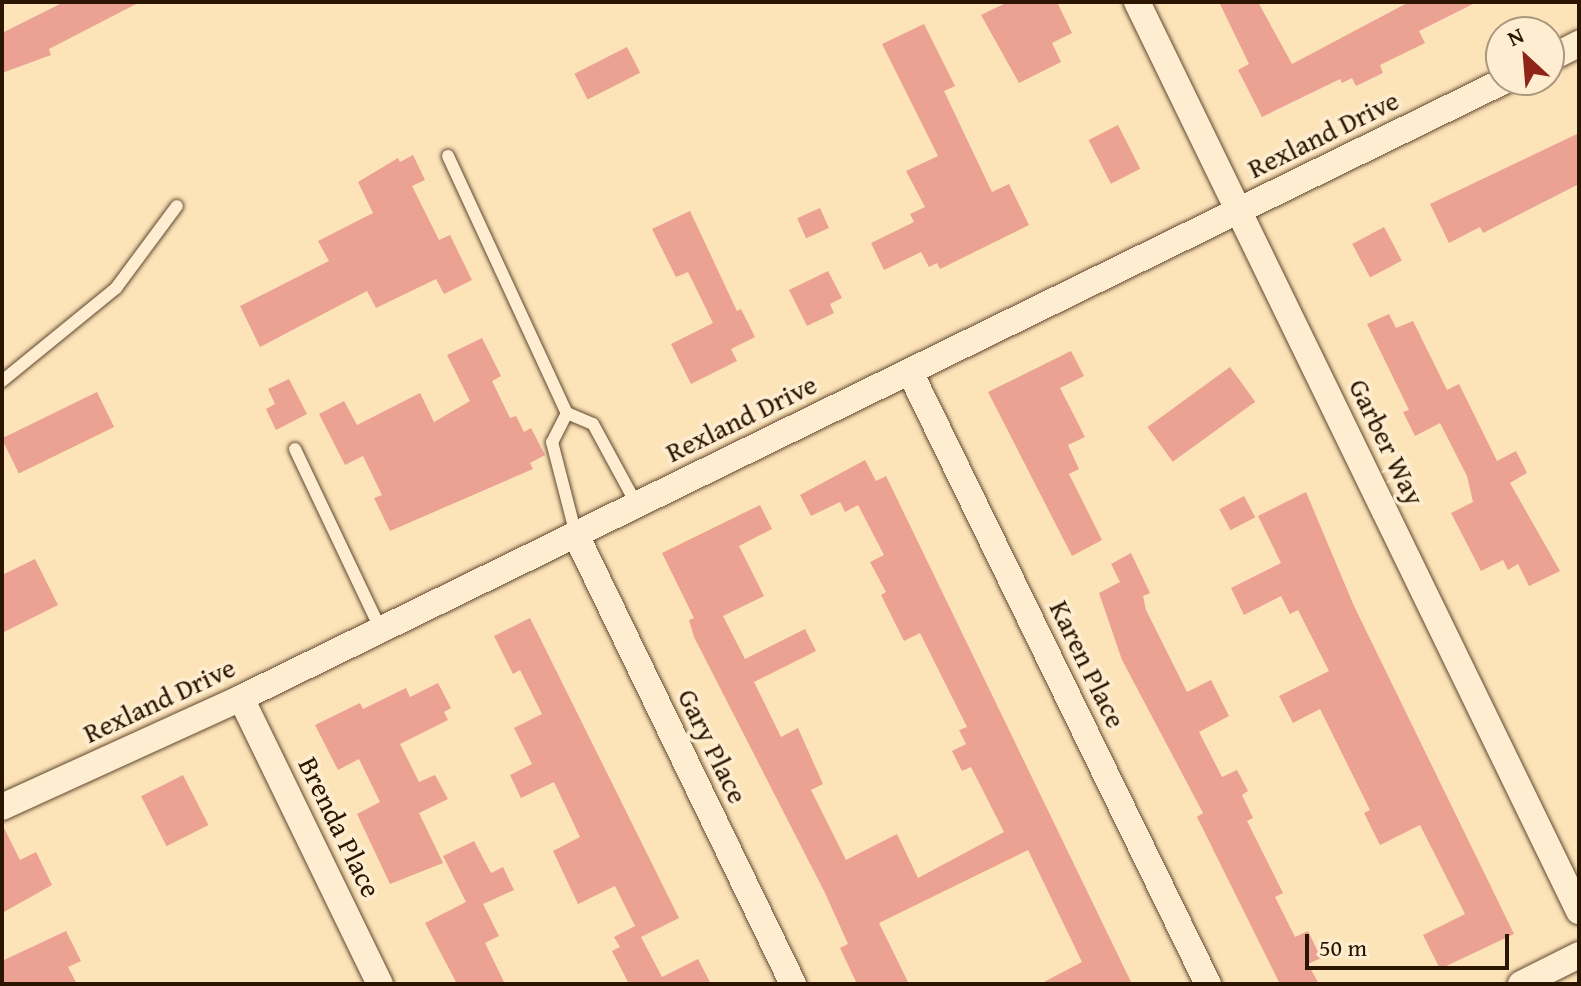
<!DOCTYPE html>
<html>
<head>
<meta charset="utf-8">
<style>
	body { margin:0 }
	#map { position:relative; width:1581px; height:986px; overflow:hidden; background:#fde3b8; font-family:"Gentium Book Plus",serif }
	div>[style] { position:absolute }
	[style*='--x'] { left:calc(var(--x)*1px); top:calc(var(--y)*1px); width:calc(var(--w)*1px); rotate:calc(var(--a)*1deg) }
	.building>* { inset:0; background:#eba293; transform-origin:0 0 }
	.roads { filter:drop-shadow(0 0 2px #60482f) drop-shadow(0 0 2px #60482f) }
	.lane>* { height:12px; margin:-6px; padding:0 6px; transform-origin:6px; border-radius:6px; background:#feedd1 }
	.street>* { height:26px; margin:-13px; padding:0 13px; transform-origin:13px; border-radius:13px; background:#feedd1 }
	span { translate:-50% -50%; white-space:nowrap; text-align:center; line-height:1.15; -webkit-text-stroke:7px #feedd1; paint-order:stroke }
	.street-label { font-size:28px; color:#2b1501 }
	.frame { position:absolute; inset:0; border:4px solid #2b1501; pointer-events:none }
	.north { position:absolute; left:1485px; top:16px; width:80px; height:80px; box-sizing:border-box; background:#feedd1; border:2px solid #aa977e; border-radius:50%; rotate:334deg; font-size:22px; font-weight:700; line-height:32px; text-align:center; color:#2b1501 }
	.north::after { content:''; display:block; margin:auto; width:28px; height:36px; background:#8f2418; clip-path:polygon(50% 0,100% 100%,50% 72%,0 100%) }
	.scale { position:absolute; left:1305px; top:934px; width:204px; height:36px; box-sizing:border-box; border:4px solid #2b1501; border-top:0; padding-left:10px; font-size:24px; line-height:28px; white-space:nowrap; color:#2b1501; -webkit-text-stroke:6px #feedd1; paint-order:stroke }
</style>
</head>
<body>
<div id="map">
	<div class="building">
		<i style="clip-path:polygon(64px 2px,140px 2px,49px 49px,51px 55px,2px 73px,2px 33px)"></i>
		<i style="clip-path:polygon(1008px 2px,1057px 2px,1072px 33px,1052px 43px,1061px 62px,1019px 83px,981px 15px)"></i>
		<i style="clip-path:polygon(1219px 2px,1258px 2px,1292px 64px,1409px 2px,1477px 2px,1419px 31px,1425px 43px,1380px 65px,1383px 73px,1356px 86px,1352px 78px,1342px 83px,1340px 79px,1262px 117px,1238px 70px,1249px 64px)"></i>
		<i style="clip-path:polygon(924px 24px,955px 86px,944px 91px,992px 192px,1009px 184px,1029px 225px,940px 269px,937px 263px,929px 267px,921px 252px,884px 270px,871px 243px,914px 222px,910px 214px,925px 207px,906px 171px,938px 156px,882px 44px)"></i>
		<i style="left:627px;top:47px;width:29px;height:59px;rotate:63deg"></i>
		<i style="left:1118px;top:125px;width:49px;height:33px;rotate:63deg"></i>
		<i style="clip-path:polygon(1579px 133px,1579px 184px,1483px 233px,1480px 227px,1449px 243px,1430px 204px)"></i>
		<i style="clip-path:polygon(413px 155px,425px 180px,412px 186px,439px 240px,450px 235px,472px 280px,444px 294px,436px 279px,376px 308px,367px 291px,260px 347px,240px 306px,329px 261px,318px 241px,373px 213px,358px 182px,398px 158px,400px 162px)"></i>
		<i style="left:820px;top:208px;width:22px;height:25px;rotate:66deg"></i>
		<i style="clip-path:polygon(690px 211px,737px 311px,741px 309px,755px 337px,731px 349px,737px 361px,691px 384px,671px 344px,713px 323px,688px 272px,676px 277px,652px 229px)"></i>
		<i style="left:1384px;top:227px;width:38px;height:36px;rotate:62deg"></i>
		<i style="clip-path:polygon(828px 271px,842px 298px,830px 304px,834px 313px,807px 326px,789px 290px)"></i>
		<i style="clip-path:polygon(1389px 314px,1396px 328px,1413px 321px,1447px 390px,1459px 384px,1497px 461px,1516px 451px,1527px 473px,1510px 483px,1560px 571px,1529px 586px,1518px 564px,1508px 570px,1503px 560px,1481px 571px,1451px 513px,1473px 502px,1467px 476px,1440px 423px,1415px 436px,1403px 412px,1409px 410px,1367px 324px)"></i>
		<i style="clip-path:polygon(482px 338px,501px 376px,492px 381px,510px 418px,516px 416px,524px 432px,531px 428px,545px 455px,530px 463px,533px 469px,390px 531px,374px 498px,382px 495px,363px 456px,345px 465px,319px 414px,344px 401px,357px 425px,420px 393px,434px 422px,470px 401px,447px 355px)"></i>
		<i style="clip-path:polygon(1071px 351px,1084px 376px,1060px 388px,1085px 437px,1068px 445px,1079px 469px,1069px 474px,1102px 540px,1072px 556px,988px 392px)"></i>
		<i style="left:1230px;top:367px;width:43px;height:102px;rotate:54deg"></i>
		<i style="clip-path:polygon(289px 379px,307px 414px,276px 430px,266px 409px,275px 404px,268px 389px)"></i>
		<i style="left:97px;top:392px;width:39px;height:106px;rotate:64deg"></i>
		<i style="clip-path:polygon(865px 460px,876px 481px,886px 476px,1132px 984px,1040px 984px,1082px 962px,1028px 850px,879px 923px,909px 984px,857px 984px,840px 948px,848px 944px,825px 893px,694px 637px,689px 620px,694px 618px,662px 553px,760px 505px,772px 529px,739px 546px,764px 596px,723px 616px,745px 659px,805px 629px,816px 651px,754px 682px,781px 737px,798px 728px,823px 784px,811px 790px,846px 860px,897px 834px,918px 878px,1004px 832px,971px 767px,962px 771px,952px 751px,966px 744px,959px 730px,967px 727px,920px 633px,904px 641px,881px 595px,886px 592px,870px 562px,884px 555px,858px 505px,845px 512px,840px 502px,811px 516px,800px 495px)"></i>
		<i style="clip-path:polygon(1306px 492px,1354px 606px,1514px 934px,1440px 969px,1423px 935px,1465px 914px,1420px 825px,1380px 845px,1364px 813px,1370px 810px,1320px 709px,1293px 723px,1279px 696px,1329px 671px,1298px 610px,1290px 614px,1281px 596px,1244px 615px,1231px 588px,1281px 563px,1258px 516px)"></i>
		<i style="left:1244px;top:496px;width:24px;height:28px;rotate:62deg"></i>
		<i style="clip-path:polygon(1131px 553px,1150px 593px,1143px 596px,1146px 610px,1187px 692px,1211px 680px,1229px 716px,1199px 732px,1222px 777px,1237px 770px,1248px 791px,1242px 795px,1253px 818px,1247px 821px,1283px 893px,1275px 897px,1295px 937px,1308px 931px,1321px 958px,1308px 964px,1319px 984px,1280px 984px,1197px 817px,1203px 813px,1122px 660px,1099px 593px,1120px 582px,1111px 564px)"></i>
		<i style="clip-path:polygon(35px 559px,58px 605px,2px 633px,2px 575px)"></i>
		<i style="clip-path:polygon(530px 618px,679px 918px,641px 937px,662px 977px,698px 959px,711px 984px,629px 984px,612px 951px,620px 947px,614px 937px,635px 926px,615px 886px,578px 904px,553px 851px,580px 837px,554px 782px,521px 798px,510px 775px,532px 764px,514px 728px,542px 714px,520px 670px,513px 674px,494px 636px)"></i>
		<i style="clip-path:polygon(438px 683px,451px 708px,444px 712px,448px 720px,400px 744px,419px 782px,435px 775px,448px 799px,419px 813px,443px 863px,390px 884px,357px 814px,380px 802px,359px 759px,338px 770px,315px 725px,360px 703px,363px 709px,406px 688px,410px 697px)"></i>
		<i style="left:183px;top:775px;width:56px;height:47px;rotate:63deg"></i>
		<i style="clip-path:polygon(2px 824px,20px 860px,36px 852px,52px 885px,2px 913px)"></i>
		<i style="clip-path:polygon(474px 841px,491px 873px,503px 867px,514px 890px,483px 904px,499px 936px,485px 943px,505px 984px,457px 984px,425px 923px,466px 902px,443px 856px)"></i>
		<i style="clip-path:polygon(66px 931px,81px 961px,68px 967px,77px 984px,2px 984px,2px 961px)"></i>
	</div>
	<div class="roads">
		<div class="lane">
			<i style="--x:448;--y:156;--w:283;--a:65.2"></i>
			<i style="--x:567;--y:413;--w:28;--a:23"></i>
			<i style="--x:593;--y:424;--w:92;--a:61.5"></i>
			<i style="--x:2;--y:381;--w:147;--a:-39.2"></i>
			<i style="--x:116;--y:288;--w:102;--a:-53.4"></i>
			<i style="--x:567;--y:413;--w:33;--a:117"></i>
			<i style="--x:552;--y:442;--w:96;--a:75.5"></i>
			<i style="--x:295;--y:449;--w:200;--a:64.6"></i>
		</div>
		<div class="street">
			<i style="--x:1137;--y:2;--w:1011;--a:64.07"></i>
			<i style="--x:1549;--y:59;--w:34;--a:-27"></i>
			<i style="--x:910;--y:372;--w:681;--a:64.04"></i>
			<i style="--x:576;--y:535;--w:499;--a:64.2"></i>
			<i style="--x:241;--y:698;--w:318;--a:64.1"></i>
			<i style="--x:2;--y:807;--w:263;--a:-24.5"></i>
			<i style="--x:241;--y:698;--w:1408;--a:-26.04"></i>
			<i style="--x:1521;--y:984;--w:65;--a:-26.6"></i>
		</div>
	</div>
	<div class="street-label">
		<span style="left:1323px;top:134px;rotate:-26deg">Rexland Drive</span>
		<span style="left:741px;top:418px;rotate:-26deg">Rexland Drive</span>
		<span style="left:1387px;top:442px;rotate:64deg">Garber Way</span>
		<span style="left:1088px;top:664px;rotate:64deg">Karen Place</span>
		<span style="left:159px;top:700px;rotate:-25deg">Rexland Drive</span>
		<span style="left:713px;top:746px;rotate:64deg">Gary Place</span>
		<span style="left:340px;top:827px;rotate:64deg">Brenda Place</span>
	</div>
	<div class="frame"></div>
	<div class="north">N</div>
	<div class="scale">50 m</div>
</div>
</body>
</html>
